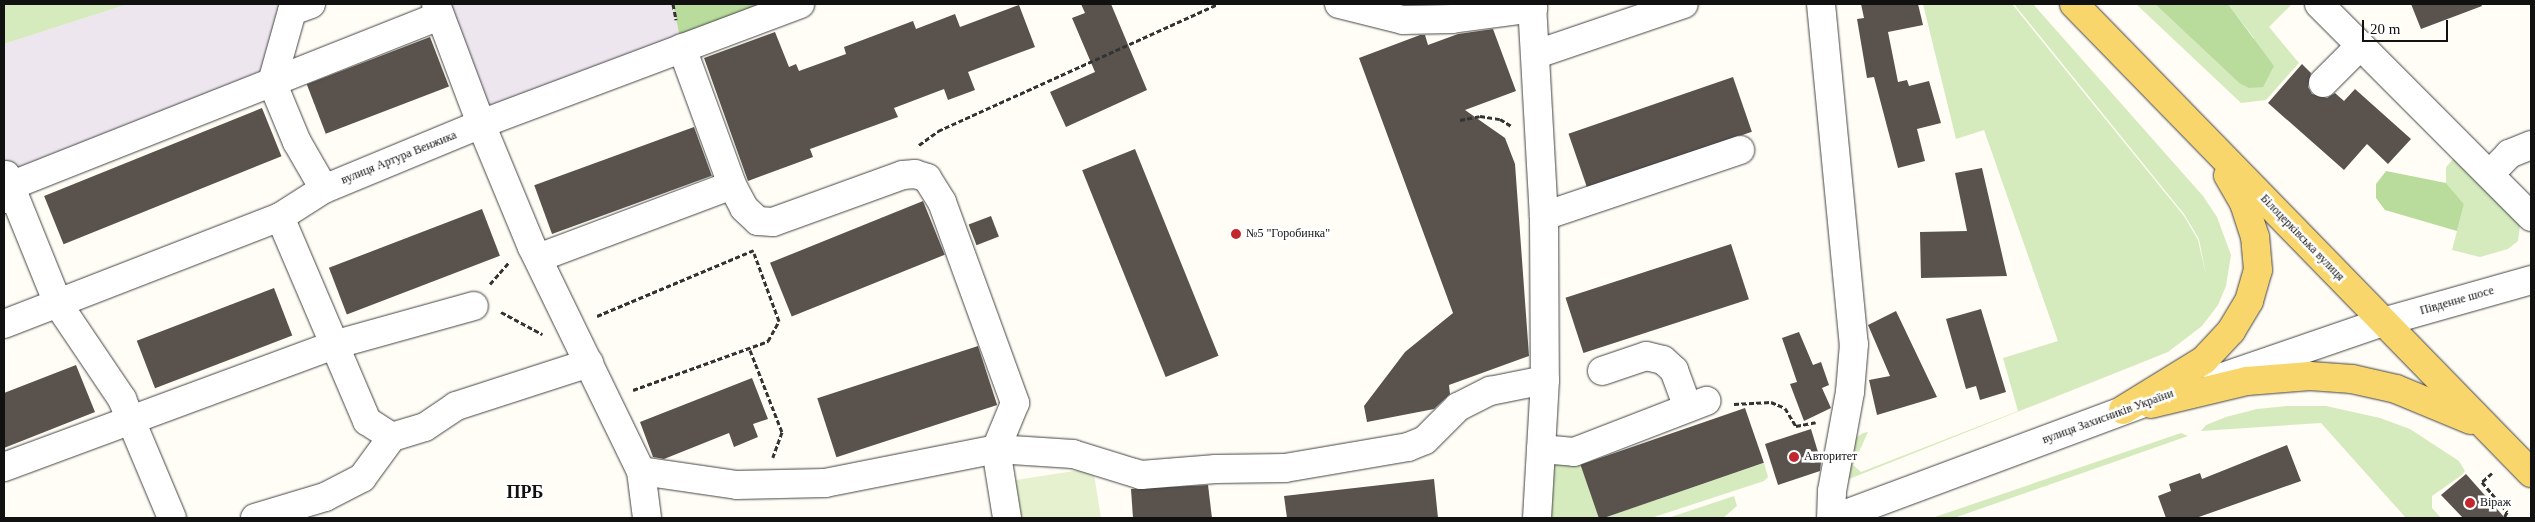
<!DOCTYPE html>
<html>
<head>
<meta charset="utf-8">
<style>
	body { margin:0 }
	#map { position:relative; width:2535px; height:522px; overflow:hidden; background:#fffdf5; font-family:"Times New Roman",serif }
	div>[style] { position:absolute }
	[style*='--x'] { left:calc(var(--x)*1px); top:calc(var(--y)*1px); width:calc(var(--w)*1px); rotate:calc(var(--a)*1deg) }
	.industrial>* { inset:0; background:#eee6ef }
	.green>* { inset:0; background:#d5ebbd }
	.forest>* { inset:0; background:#b9dc9c }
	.pitch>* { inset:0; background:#e6f2cf }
	.building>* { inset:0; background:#5a524d; transform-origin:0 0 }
	.path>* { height:3px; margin-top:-1.5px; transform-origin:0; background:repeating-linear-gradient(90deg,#333 0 5px,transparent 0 7.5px) }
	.roads { filter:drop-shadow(0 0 1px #444) drop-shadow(0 0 1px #444) }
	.minor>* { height:28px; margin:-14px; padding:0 14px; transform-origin:14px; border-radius:14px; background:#fff }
	.major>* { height:28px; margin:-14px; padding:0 14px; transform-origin:14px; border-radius:14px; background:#f9d66b }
	.dots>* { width:14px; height:14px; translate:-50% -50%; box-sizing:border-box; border:2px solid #fff; border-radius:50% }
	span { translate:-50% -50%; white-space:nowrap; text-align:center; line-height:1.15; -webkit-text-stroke:5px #fff; paint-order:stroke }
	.street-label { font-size:12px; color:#111 }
	.poi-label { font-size:12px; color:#111 }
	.left { translate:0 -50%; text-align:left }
	.district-label { font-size:18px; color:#111; font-weight:700 }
	.frame { position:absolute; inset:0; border:5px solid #111; pointer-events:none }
	.scale { position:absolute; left:2362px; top:20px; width:86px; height:22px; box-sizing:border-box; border:2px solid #111; border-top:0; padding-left:6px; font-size:15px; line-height:18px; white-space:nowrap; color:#111; -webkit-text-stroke:4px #fff; paint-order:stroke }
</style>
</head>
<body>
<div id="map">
	<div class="industrial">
		<i style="clip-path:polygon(128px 4px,311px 4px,272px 82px,4px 188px,4px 44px)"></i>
		<i style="clip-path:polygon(436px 4px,673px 4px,682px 48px,481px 124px)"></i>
	</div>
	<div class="green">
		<i style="clip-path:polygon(4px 4px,128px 4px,4px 44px)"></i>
		<i style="clip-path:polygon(1923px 4px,2012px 4px,2184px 216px,2198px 240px,2206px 275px,2199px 239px,2184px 214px,2014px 4px,2033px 4px,2203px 196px,2217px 217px,2231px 255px,2226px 286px,2218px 305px,2202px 326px,2168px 352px,1849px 479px,1844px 477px,1853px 440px,1863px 433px,1868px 432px,1853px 465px,1861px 472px,2018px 411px,2003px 358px,2058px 341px,1984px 130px,1956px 139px)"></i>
		<i style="clip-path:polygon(2136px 4px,2155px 4px,2239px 83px,2254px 38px,2228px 4px,2292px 4px,2269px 27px,2299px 63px,2266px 100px,2241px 103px)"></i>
		<i style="clip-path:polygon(2457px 155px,2513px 212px,2520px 226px,2518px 241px,2508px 249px,2480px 257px,2452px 250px,2464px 204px,2446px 183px,2446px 167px)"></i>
		<i style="clip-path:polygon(2287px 406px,2326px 406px,2380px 418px,2410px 429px,2459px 461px,2465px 471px,2462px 475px,2432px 496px,2432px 508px,2441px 518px,2406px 518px,2321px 423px,2201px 431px,2206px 425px,2226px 417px,2257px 409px)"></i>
		<i style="clip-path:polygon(2181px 433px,2188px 436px,1954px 518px,1932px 518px)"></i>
		<i style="clip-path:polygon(1553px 461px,1581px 464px,1599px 518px,1548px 518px)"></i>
		<i style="clip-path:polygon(1764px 463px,1768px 477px,1764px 481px,1651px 518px,1603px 518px)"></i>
		<i style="clip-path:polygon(1734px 496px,1737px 506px,1723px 518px,1668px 518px)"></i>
	</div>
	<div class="forest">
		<i style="clip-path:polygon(673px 4px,800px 4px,682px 48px)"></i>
		<i style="clip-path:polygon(2155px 4px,2228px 4px,2274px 66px,2263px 87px,2249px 88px,2239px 83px)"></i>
		<i style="clip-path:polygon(2386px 171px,2446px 183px,2464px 204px,2457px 231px,2385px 210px,2376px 198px,2376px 184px)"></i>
	</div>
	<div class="pitch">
		<i style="clip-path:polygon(1093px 468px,1101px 518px,1016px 518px,1010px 481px)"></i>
	</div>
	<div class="building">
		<i style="clip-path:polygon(1081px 4px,1111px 4px,1147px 90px,1066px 127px,1050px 92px,1095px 72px,1072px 18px,1085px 13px)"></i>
		<i style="clip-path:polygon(1861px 4px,1918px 4px,1923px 25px,1888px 32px,1898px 82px,1907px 80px,1909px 86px,1929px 81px,1941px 123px,1917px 129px,1925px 161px,1898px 168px,1874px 77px,1867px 78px,1857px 19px,1864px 18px)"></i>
		<i style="clip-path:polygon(2411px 4px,2481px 4px,2482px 6px,2421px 29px)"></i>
		<i style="clip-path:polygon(1019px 5px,1035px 47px,968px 72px,975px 90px,948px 100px,944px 89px,894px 108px,898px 117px,810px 149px,813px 157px,748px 181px,704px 58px,775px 32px,789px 67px,796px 64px,799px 71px,846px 54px,844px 47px,913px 21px,916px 29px,955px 14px,960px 27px)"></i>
		<i style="clip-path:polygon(1493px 29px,1516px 91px,1465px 110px,1505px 138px,1515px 164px,1529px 356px,1449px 385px,1450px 394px,1434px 409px,1367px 422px,1364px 406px,1405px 352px,1453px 313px,1359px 58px,1420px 35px,1425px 35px,1428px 45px,1458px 34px)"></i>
		<i style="left:430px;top:37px;width:53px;height:132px;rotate:69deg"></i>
		<i style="clip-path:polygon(2302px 64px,2311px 73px,2308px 87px,2312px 94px,2327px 98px,2335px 93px,2344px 101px,2355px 89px,2411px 139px,2388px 164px,2367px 144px,2344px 170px,2268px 103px)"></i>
		<i style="left:1733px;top:77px;width:58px;height:174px;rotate:71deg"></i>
		<i style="left:262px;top:108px;width:52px;height:235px;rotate:68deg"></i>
		<i style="left:694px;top:127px;width:52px;height:170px;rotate:70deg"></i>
		<i style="left:1135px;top:149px;width:223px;height:57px;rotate:68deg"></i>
		<i style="clip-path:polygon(1982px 168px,2007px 276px,1921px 278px,1920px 232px,1967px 231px,1955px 173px)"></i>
		<i style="left:923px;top:201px;width:58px;height:165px;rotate:68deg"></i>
		<i style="left:482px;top:209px;width:50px;height:164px;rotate:69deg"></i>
		<i style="left:991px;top:216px;width:22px;height:24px;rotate:69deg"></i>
		<i style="left:1731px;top:244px;width:58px;height:174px;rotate:72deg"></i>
		<i style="left:274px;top:288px;width:51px;height:147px;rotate:69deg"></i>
		<i style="clip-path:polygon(1981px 309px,2006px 392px,1980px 400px,1976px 386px,1966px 389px,1946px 319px)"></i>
		<i style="clip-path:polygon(1896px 311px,1937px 397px,1877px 415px,1869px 380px,1890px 376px,1868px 325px)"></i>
		<i style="clip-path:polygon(1799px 332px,1813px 365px,1821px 362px,1829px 385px,1822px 388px,1831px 408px,1804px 421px,1790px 384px,1797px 382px,1782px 338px)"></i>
		<i style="left:978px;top:346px;width:62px;height:169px;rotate:72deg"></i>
		<i style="clip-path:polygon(76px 365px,95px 412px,4px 448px,4px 393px)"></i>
		<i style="clip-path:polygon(752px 378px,768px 419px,753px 424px,758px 437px,734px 447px,729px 433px,664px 459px,653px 457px,640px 422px)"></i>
		<i style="left:1745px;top:408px;width:58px;height:174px;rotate:71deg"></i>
		<i style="clip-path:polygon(1811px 429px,1821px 462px,1820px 471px,1778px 485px,1765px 444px)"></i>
		<i style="clip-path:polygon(2287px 445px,2301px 481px,2196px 518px,2166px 518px,2158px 496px,2171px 491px,2169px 484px,2200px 473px,2202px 479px)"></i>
		<i style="clip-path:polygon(2466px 474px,2505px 518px,2463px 518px,2441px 495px)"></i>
		<i style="clip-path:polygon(1434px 479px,1438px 518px,1287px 518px,1284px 496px)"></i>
		<i style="clip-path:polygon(1208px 485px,1212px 518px,1133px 518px,1131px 489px)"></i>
	</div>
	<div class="path">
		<i style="--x:673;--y:4;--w:16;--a:79"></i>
		<i style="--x:1460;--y:120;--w:20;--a:-11"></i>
		<i style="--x:1480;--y:116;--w:20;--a:9"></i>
		<i style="--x:1500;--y:119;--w:13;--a:32"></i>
		<i style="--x:919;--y:145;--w:24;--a:-36"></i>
		<i style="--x:938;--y:131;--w:307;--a:-24.4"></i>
		<i style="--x:490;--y:284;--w:29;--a:-49"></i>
		<i style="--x:501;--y:312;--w:47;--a:28.2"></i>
		<i style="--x:597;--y:316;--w:170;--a:-22.8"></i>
		<i style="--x:750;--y:350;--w:88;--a:68.7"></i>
		<i style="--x:782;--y:432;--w:27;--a:110"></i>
		<i style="--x:633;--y:390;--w:144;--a:-19.9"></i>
		<i style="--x:768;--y:341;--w:23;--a:-61"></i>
		<i style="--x:779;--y:321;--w:72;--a:-110.2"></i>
		<i style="--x:1734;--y:404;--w:37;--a:-3"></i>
		<i style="--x:1771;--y:402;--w:15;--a:23"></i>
		<i style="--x:1785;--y:408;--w:21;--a:59"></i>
		<i style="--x:1796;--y:426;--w:20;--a:-11"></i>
		<i style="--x:2492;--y:473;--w:13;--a:138"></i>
		<i style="--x:2482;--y:482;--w:39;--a:50"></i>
		<i style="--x:2507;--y:512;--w:7;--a:117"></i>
	</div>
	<div class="roads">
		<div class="minor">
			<i style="--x:311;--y:4;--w:20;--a:160"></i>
			<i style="--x:292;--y:11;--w:74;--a:105.7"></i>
			<i style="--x:272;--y:82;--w:65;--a:67.4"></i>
			<i style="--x:297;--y:142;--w:54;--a:60.1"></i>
			<i style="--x:436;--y:4;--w:128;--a:69.4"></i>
			<i style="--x:481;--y:124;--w:133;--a:67.5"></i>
			<i style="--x:532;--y:247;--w:249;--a:64.1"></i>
			<i style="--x:641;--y:471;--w:47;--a:82.7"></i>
			<i style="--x:1339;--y:4;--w:66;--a:14"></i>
			<i style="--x:1403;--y:20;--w:49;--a:-1.2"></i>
			<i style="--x:1452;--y:19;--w:82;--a:-7.7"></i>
			<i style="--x:1532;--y:4;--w:212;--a:86.8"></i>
			<i style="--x:1544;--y:216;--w:164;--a:89.7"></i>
			<i style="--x:1545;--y:380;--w:138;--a:93.3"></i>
			<i style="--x:1821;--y:4;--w:342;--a:84.5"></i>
			<i style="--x:1854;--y:344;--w:48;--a:94.8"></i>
			<i style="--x:1850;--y:392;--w:101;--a:100.3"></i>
			<i style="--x:1832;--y:491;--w:27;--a:92"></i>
			<i style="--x:2319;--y:4;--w:301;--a:45.1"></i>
			<i style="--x:682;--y:48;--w:146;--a:69.9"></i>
			<i style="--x:1537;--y:54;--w:155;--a:-18.8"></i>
			<i style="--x:2323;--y:83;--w:52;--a:-45"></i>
			<i style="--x:2490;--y:174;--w:28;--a:-46"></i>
			<i style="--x:2509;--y:154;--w:24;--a:-22"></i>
			<i style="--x:6;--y:175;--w:139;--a:68"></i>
			<i style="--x:58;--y:304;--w:115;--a:56"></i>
			<i style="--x:122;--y:399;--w:129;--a:67.2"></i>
			<i style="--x:4;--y:199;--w:14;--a:-65"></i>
			<i style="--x:10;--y:186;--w:462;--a:-21.6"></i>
			<i style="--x:1544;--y:216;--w:207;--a:-18.6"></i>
			<i style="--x:280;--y:217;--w:222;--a:66.9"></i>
			<i style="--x:367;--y:421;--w:30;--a:33"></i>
			<i style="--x:392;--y:437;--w:34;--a:-17"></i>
			<i style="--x:425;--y:427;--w:37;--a:-34"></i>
			<i style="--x:456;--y:406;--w:140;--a:-17.9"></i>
			<i style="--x:538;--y:258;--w:207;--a:-20.6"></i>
			<i style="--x:732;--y:185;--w:26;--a:62"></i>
			<i style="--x:744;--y:208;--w:19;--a:43"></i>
			<i style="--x:758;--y:221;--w:15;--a:4"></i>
			<i style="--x:773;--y:222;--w:138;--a:-19.9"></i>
			<i style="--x:903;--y:175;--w:12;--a:-5"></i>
			<i style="--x:915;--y:174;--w:13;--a:18"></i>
			<i style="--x:927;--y:178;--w:28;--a:58"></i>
			<i style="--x:942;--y:202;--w:214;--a:70"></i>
			<i style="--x:1015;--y:403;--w:50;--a:112.4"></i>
			<i style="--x:996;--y:449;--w:70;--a:80.9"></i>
			<i style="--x:4;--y:324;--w:296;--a:-21.2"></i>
			<i style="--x:280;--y:217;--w:52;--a:-32.5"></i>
			<i style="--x:324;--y:189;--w:170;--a:-22.5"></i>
			<i style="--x:481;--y:124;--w:341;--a:-20.6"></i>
			<i style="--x:1602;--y:371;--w:46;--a:-18.8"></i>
			<i style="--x:1646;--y:356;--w:17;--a:13"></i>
			<i style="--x:1663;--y:360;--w:15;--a:42"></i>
			<i style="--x:1674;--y:370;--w:40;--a:69.8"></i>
			<i style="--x:2217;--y:379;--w:176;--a:-19"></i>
			<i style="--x:2383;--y:322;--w:154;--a:-15.8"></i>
			<i style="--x:1541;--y:449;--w:33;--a:5"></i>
			<i style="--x:1574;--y:452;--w:142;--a:-21.1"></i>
			<i style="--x:4;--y:467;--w:355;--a:-20.3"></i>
			<i style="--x:337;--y:344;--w:142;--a:-15.5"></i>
			<i style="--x:641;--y:471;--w:97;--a:8.3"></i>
			<i style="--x:737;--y:485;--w:88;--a:-1.3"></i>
			<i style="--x:825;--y:483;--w:174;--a:-11.2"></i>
			<i style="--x:996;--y:449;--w:77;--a:3.7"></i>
			<i style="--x:1073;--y:454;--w:71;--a:17.2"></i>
			<i style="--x:1141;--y:475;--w:75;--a:-4.6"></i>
			<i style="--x:1216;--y:469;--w:69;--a:-0.8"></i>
			<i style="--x:1285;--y:468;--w:125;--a:-9.7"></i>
			<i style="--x:1408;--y:447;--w:18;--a:-22"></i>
			<i style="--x:1425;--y:440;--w:47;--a:-45"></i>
			<i style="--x:1458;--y:407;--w:36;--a:-27"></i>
			<i style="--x:1490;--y:391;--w:56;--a:-11.3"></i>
			<i style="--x:255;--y:518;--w:73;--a:-16.7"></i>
			<i style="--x:325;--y:497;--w:42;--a:-27.2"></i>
			<i style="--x:362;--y:478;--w:51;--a:-53.8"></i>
			<i style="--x:1835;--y:518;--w:331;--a:-20.4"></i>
		</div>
		<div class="major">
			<i style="--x:2074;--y:4;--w:655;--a:45.74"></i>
			<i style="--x:2151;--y:404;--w:99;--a:-13.5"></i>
			<i style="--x:2247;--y:381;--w:63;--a:-4.5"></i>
			<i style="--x:2310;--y:376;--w:42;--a:4.1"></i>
			<i style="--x:2352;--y:379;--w:45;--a:12.8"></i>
			<i style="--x:2396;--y:389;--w:81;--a:22.5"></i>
			<i style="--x:2123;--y:410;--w:95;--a:-31.7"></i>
			<i style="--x:2204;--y:360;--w:40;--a:-47"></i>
			<i style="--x:2231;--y:331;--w:35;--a:-59"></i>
			<i style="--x:2249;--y:301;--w:32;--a:-74"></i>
			<i style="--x:2258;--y:270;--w:33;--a:-95"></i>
			<i style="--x:2255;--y:237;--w:36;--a:-108"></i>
			<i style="--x:2244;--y:203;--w:32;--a:-120"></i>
		</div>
	</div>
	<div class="dots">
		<i style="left:1236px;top:234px;background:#c4262e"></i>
		<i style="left:1794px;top:457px;background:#c4262e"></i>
		<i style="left:2470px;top:503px;background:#c4262e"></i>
	</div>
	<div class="street-label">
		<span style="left:399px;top:158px;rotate:-22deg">вулиця Артура Венжика</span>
		<span style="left:2302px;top:238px;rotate:46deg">Білоцерківська вулиця</span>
		<span style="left:2457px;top:301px;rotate:-16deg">Південне шосе</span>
		<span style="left:2108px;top:417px;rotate:-20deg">вулиця Захисників України</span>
	</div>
	<div class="poi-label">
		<span class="left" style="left:1246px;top:234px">№5 "Горобинка"</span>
		<span class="left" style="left:1804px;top:457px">Авторитет</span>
		<span class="left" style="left:2480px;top:503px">Віраж</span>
	</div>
	<div class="district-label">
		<span style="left:525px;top:492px">ПРБ</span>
	</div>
	<div class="frame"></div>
	<div class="scale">20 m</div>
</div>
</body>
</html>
